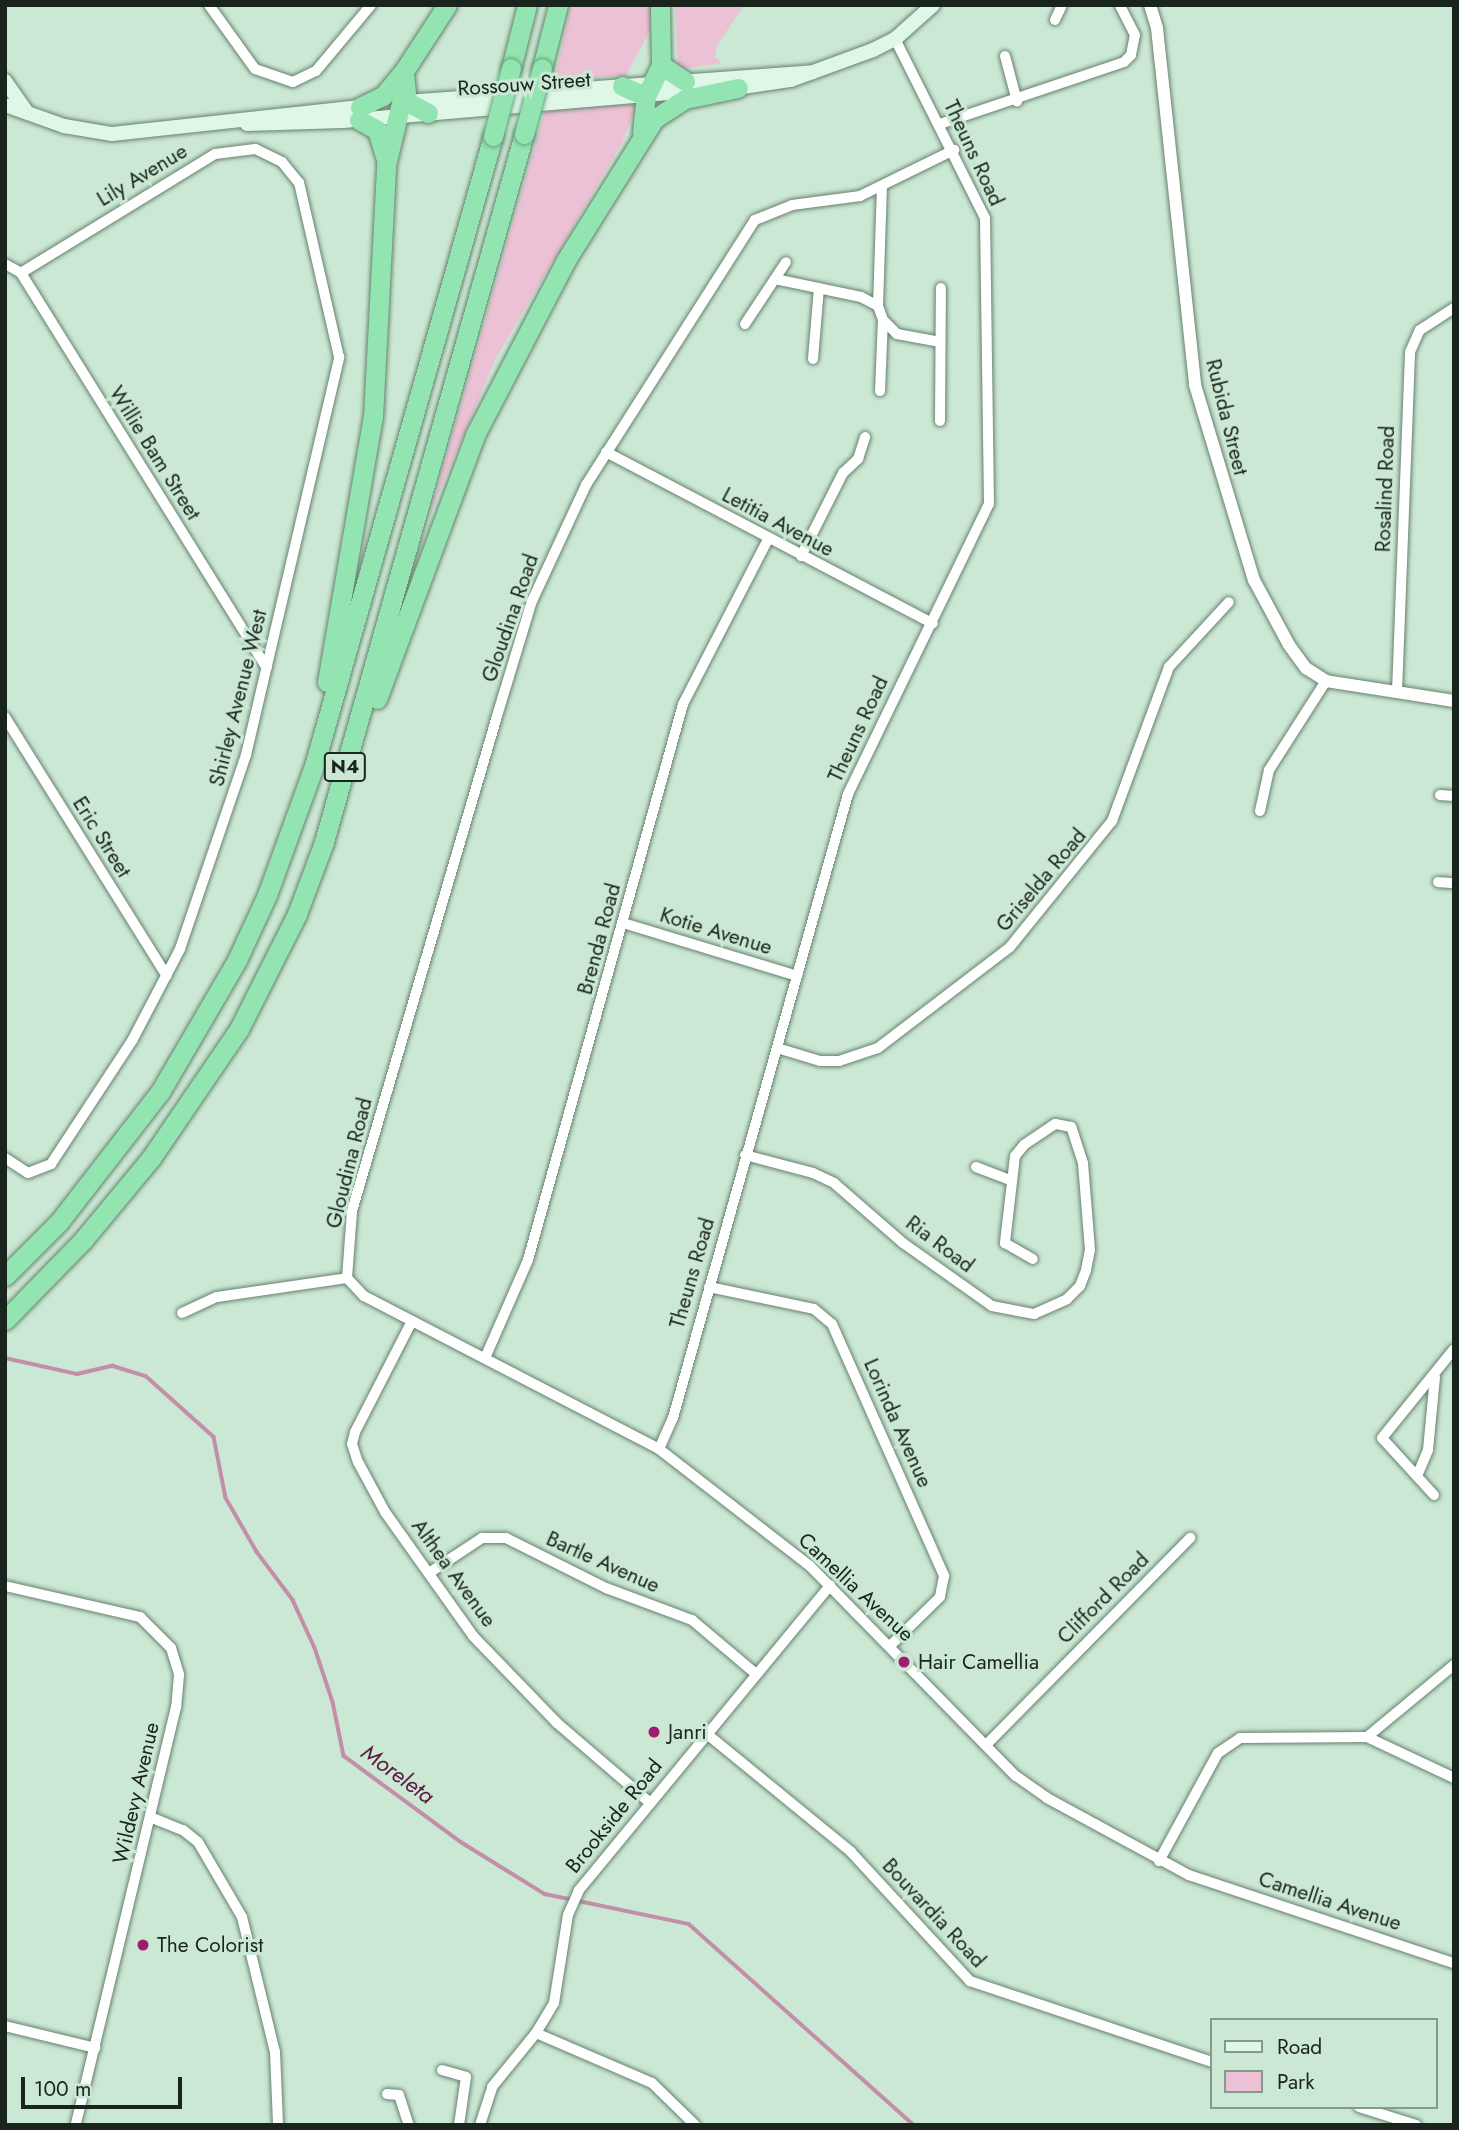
<!DOCTYPE html>
<html>
<head>
<meta charset="utf-8">
<style>
	body { margin:0 }
	#map { position:relative; width:1459px; height:2130px; overflow:hidden; background:#cbe8d4; font-family:Jost,sans-serif }
	div>[style] { position:absolute }
	[style*='--x'] { left:calc(var(--x)*1px); top:calc(var(--y)*1px); width:calc(var(--w)*1px); rotate:calc(var(--a)*1deg) }
	.green>* { inset:0; background:#ecc1d5 }
	.stream>* { height:3.5px; margin:-1.75px; padding:0 1.75px; transform-origin:1.75px; border-radius:1.75px; background:#c38ea8 }
	.roads { filter:drop-shadow(0 0 2px #67816f) drop-shadow(0 0 2px #67816f) }
	.minor>* { height:10px; margin:-5px; padding:0 5px; transform-origin:5px; border-radius:5px; background:#fff }
	.tertiary>* { height:12px; margin:-6px; padding:0 6px; transform-origin:6px; border-radius:6px; background:#fff }
	.secondary>* { height:14px; margin:-7px; padding:0 7px; transform-origin:7px; border-radius:7px; background:#def7e7 }
	.motorway>* { height:19px; margin:-9.5px; padding:0 9.5px; transform-origin:9.5px; border-radius:9.5px; background:#92e5b0 }
	.bridges { filter:drop-shadow(0 0 2px #68a17d) drop-shadow(0 0 2px #68a17d) }
	.motorway-bridge>* { height:19px; margin:-9.5px; padding:0 9.5px; transform-origin:9.5px; border-radius:9.5px; background:#92e5b0 }
	.dots>* { width:19px; height:19px; translate:-50% -50%; box-sizing:border-box; border:4px solid #cbe8d4; border-radius:50% }
	span { translate:-50% -50%; white-space:nowrap; text-align:center; line-height:1.15; -webkit-text-stroke:6px #cbe8d4; paint-order:stroke }
	.shield-label span { padding:2px 5px; background:#cbe8d4; border:2px solid; border-radius:5px; -webkit-text-stroke-width:0 }
	.shield-label { font-size:19px; color:#19241d; font-weight:700 }
	.street-label { font-size:21px; color:#19241d }
	.poi-label { font-size:21px; color:#19241d }
	.left { translate:0 -50%; text-align:left }
	.water-label { font-size:23px; color:#5b1b40; font-style:italic }
	.frame { position:absolute; inset:0; border:7px solid #19241d; pointer-events:none }
	.legend { position:absolute; left:1210px; top:2018px; width:228px; height:91px; box-sizing:border-box; background:#cbe8d4; border:2px solid #849a8b; margin:0; padding:9px 12px; list-style:none; font-size:21px; color:#19241d }
	.legend li { display:flex; align-items:center; gap:14px; height:35px }
	.legend b { width:35px; border:2px solid #849a8b }
	.scale { position:absolute; left:21px; top:2077px; width:161px; height:32px; box-sizing:border-box; border:4px solid #19241d; border-top:0; padding-left:9px; font-size:21px; line-height:24px; white-space:nowrap; color:#19241d; -webkit-text-stroke:5px #cbe8d4; paint-order:stroke }
</style>
</head>
<body>
<div id="map">
	<div class="green">
		<i style="clip-path:polygon(571px 5px,654px 5px,654px 23px,626px 75px,554px 81px)"></i>
		<i style="clip-path:polygon(675px 5px,744px 5px,717px 46px,715px 57px,722px 63px,684px 69px,678px 65px)"></i>
		<i style="clip-path:polygon(638px 103px,622px 143px,496px 358px,429px 517px,545px 110px)"></i>
	</div>
	<div class="stream">
		<i style="--x:5;--y:1358;--w:74;--a:12.5"></i>
		<i style="--x:77;--y:1374;--w:37;--a:-13"></i>
		<i style="--x:113;--y:1366;--w:34;--a:17"></i>
		<i style="--x:146;--y:1376;--w:91;--a:41.9"></i>
		<i style="--x:214;--y:1437;--w:62;--a:78.9"></i>
		<i style="--x:226;--y:1498;--w:62;--a:60.1"></i>
		<i style="--x:257;--y:1552;--w:60;--a:53.1"></i>
		<i style="--x:293;--y:1600;--w:53;--a:65.4"></i>
		<i style="--x:315;--y:1648;--w:57;--a:71.6"></i>
		<i style="--x:333;--y:1702;--w:55;--a:78.5"></i>
		<i style="--x:344;--y:1756;--w:145;--a:36.3"></i>
		<i style="--x:461;--y:1842;--w:99;--a:31.8"></i>
		<i style="--x:545;--y:1894;--w:147;--a:11.8"></i>
		<i style="--x:689;--y:1924;--w:302;--a:41.8"></i>
	</div>
	<div class="roads">
		<div class="minor">
			<i style="--x:209;--y:5;--w:79;--a:54.3"></i>
			<i style="--x:255;--y:69;--w:40;--a:18.9"></i>
			<i style="--x:293;--y:82;--w:25;--a:-26"></i>
			<i style="--x:316;--y:71;--w:86;--a:-50.2"></i>
			<i style="--x:1055;--y:20;--w:17;--a:-65"></i>
			<i style="--x:1005;--y:56;--w:47;--a:75.1"></i>
			<i style="--x:940;--y:124;--w:194;--a:-18.6"></i>
			<i style="--x:1124;--y:62;--w:10;--a:-45"></i>
			<i style="--x:1131;--y:55;--w:20;--a:-79"></i>
			<i style="--x:1135;--y:35;--w:34;--a:-117"></i>
			<i style="--x:5;--y:264;--w:18;--a:29"></i>
			<i style="--x:21;--y:273;--w:465;--a:58.1"></i>
			<i style="--x:775;--y:279;--w:88;--a:11.8"></i>
			<i style="--x:861;--y:297;--w:19;--a:28"></i>
			<i style="--x:878;--y:306;--w:15;--a:70"></i>
			<i style="--x:883;--y:320;--w:20;--a:45"></i>
			<i style="--x:897;--y:334;--w:44;--a:10.5"></i>
			<i style="--x:878;--y:306;--w:119;--a:-88.1"></i>
			<i style="--x:745;--y:324;--w:74;--a:-56.5"></i>
			<i style="--x:813;--y:359;--w:71;--a:-85.2"></i>
			<i style="--x:880;--y:391;--w:71;--a:-87.6"></i>
			<i style="--x:940;--y:421;--w:133;--a:-89.6"></i>
			<i style="--x:606;--y:452;--w:369;--a:27.7"></i>
			<i style="--x:801;--y:556;--w:93;--a:-63.2"></i>
			<i style="--x:843;--y:473;--w:21;--a:-43"></i>
			<i style="--x:858;--y:459;--w:23;--a:-72"></i>
			<i style="--x:1397;--y:692;--w:340;--a:-87.8"></i>
			<i style="--x:1410;--y:352;--w:24;--a:-66"></i>
			<i style="--x:1420;--y:330;--w:40;--a:-32.9"></i>
			<i style="--x:5;--y:717;--w:305;--a:58"></i>
			<i style="--x:1440;--y:795;--w:14;--a:4"></i>
			<i style="--x:1260;--y:811;--w:42;--a:-77.6"></i>
			<i style="--x:1269;--y:770;--w:106;--a:-57.4"></i>
			<i style="--x:1438;--y:882;--w:16;--a:4"></i>
			<i style="--x:623;--y:923;--w:182;--a:16.9"></i>
			<i style="--x:777;--y:1048;--w:45;--a:16.8"></i>
			<i style="--x:820;--y:1061;--w:19;--a:0"></i>
			<i style="--x:839;--y:1061;--w:41;--a:-18.4"></i>
			<i style="--x:878;--y:1048;--w:166;--a:-37.4"></i>
			<i style="--x:1010;--y:947;--w:162;--a:-51"></i>
			<i style="--x:1112;--y:821;--w:164;--a:-69.7"></i>
			<i style="--x:1169;--y:667;--w:88;--a:-47.3"></i>
			<i style="--x:745;--y:1155;--w:70;--a:14.8"></i>
			<i style="--x:813;--y:1173;--w:23;--a:25"></i>
			<i style="--x:834;--y:1183;--w:91;--a:41"></i>
			<i style="--x:903;--y:1243;--w:109;--a:35.3"></i>
			<i style="--x:992;--y:1306;--w:43;--a:10.8"></i>
			<i style="--x:1034;--y:1314;--w:36;--a:-24"></i>
			<i style="--x:1067;--y:1299;--w:18;--a:-45"></i>
			<i style="--x:1080;--y:1286;--w:17;--a:-69"></i>
			<i style="--x:1086;--y:1270;--w:20;--a:-79"></i>
			<i style="--x:1090;--y:1250;--w:87;--a:-94.6"></i>
			<i style="--x:1083;--y:1163;--w:38;--a:-108"></i>
			<i style="--x:1071;--y:1127;--w:16;--a:-169"></i>
			<i style="--x:1055;--y:1124;--w:37;--a:146"></i>
			<i style="--x:1024;--y:1145;--w:14;--a:129"></i>
			<i style="--x:1015;--y:1156;--w:88;--a:96.6"></i>
			<i style="--x:1005;--y:1243;--w:32;--a:30"></i>
			<i style="--x:5;--y:1158;--w:27;--a:33"></i>
			<i style="--x:28;--y:1173;--w:25;--a:-21"></i>
			<i style="--x:51;--y:1164;--w:149;--a:-56.7"></i>
			<i style="--x:133;--y:1039;--w:102;--a:-62.4"></i>
			<i style="--x:180;--y:949;--w:205;--a:-71.2"></i>
			<i style="--x:246;--y:755;--w:409;--a:-76.8"></i>
			<i style="--x:339;--y:357;--w:179;--a:-102.9"></i>
			<i style="--x:299;--y:183;--w:27;--a:-129"></i>
			<i style="--x:282;--y:162;--w:30;--a:-154"></i>
			<i style="--x:255;--y:149;--w:40;--a:172.9"></i>
			<i style="--x:215;--y:154;--w:228;--a:148.5"></i>
			<i style="--x:976;--y:1167;--w:36;--a:21"></i>
			<i style="--x:347;--y:1278;--w:67;--a:-85.7"></i>
			<i style="--x:352;--y:1211;--w:516;--a:-73.67"></i>
			<i style="--x:497;--y:716;--w:120;--a:-73.1"></i>
			<i style="--x:532;--y:601;--w:128;--a:-65"></i>
			<i style="--x:586;--y:485;--w:314;--a:-57.5"></i>
			<i style="--x:755;--y:220;--w:40;--a:-22"></i>
			<i style="--x:792;--y:205;--w:69;--a:-7.5"></i>
			<i style="--x:860;--y:196;--w:105;--a:-26.1"></i>
			<i style="--x:347;--y:1278;--w:25;--a:47"></i>
			<i style="--x:364;--y:1296;--w:332;--a:27.4"></i>
			<i style="--x:659;--y:1449;--w:191;--a:37.8"></i>
			<i style="--x:810;--y:1566;--w:294;--a:45.6"></i>
			<i style="--x:1016;--y:1776;--w:38;--a:35"></i>
			<i style="--x:1047;--y:1798;--w:162;--a:28.5"></i>
			<i style="--x:1189;--y:1875;--w:279;--a:18.4"></i>
			<i style="--x:709;--y:1287;--w:107;--a:11.8"></i>
			<i style="--x:814;--y:1309;--w:23;--a:40"></i>
			<i style="--x:832;--y:1324;--w:276;--a:66"></i>
			<i style="--x:944;--y:1576;--w:21;--a:101"></i>
			<i style="--x:940;--y:1597;--w:69;--a:135.6"></i>
			<i style="--x:182;--y:1313;--w:38;--a:-25"></i>
			<i style="--x:217;--y:1297;--w:131;--a:-8.3"></i>
			<i style="--x:412;--y:1321;--w:125;--a:117.2"></i>
			<i style="--x:355;--y:1432;--w:12;--a:104"></i>
			<i style="--x:352;--y:1444;--w:19;--a:72"></i>
			<i style="--x:358;--y:1462;--w:57;--a:61.6"></i>
			<i style="--x:385;--y:1512;--w:152;--a:54.6"></i>
			<i style="--x:473;--y:1636;--w:121;--a:46"></i>
			<i style="--x:557;--y:1723;--w:120;--a:40.6"></i>
			<i style="--x:485;--y:1358;--w:107;--a:-66.3"></i>
			<i style="--x:528;--y:1260;--w:577;--a:-74.42"></i>
			<i style="--x:683;--y:704;--w:186;--a:-62.7"></i>
			<i style="--x:659;--y:1449;--w:34;--a:-66"></i>
			<i style="--x:673;--y:1418;--w:648;--a:-74.33"></i>
			<i style="--x:848;--y:794;--w:322;--a:-64.1"></i>
			<i style="--x:989;--y:504;--w:286;--a:-90.8"></i>
			<i style="--x:985;--y:218;--w:200;--a:-116.7"></i>
			<i style="--x:1417;--y:1476;--w:28;--a:-67"></i>
			<i style="--x:1428;--y:1450;--w:73;--a:-84.5"></i>
			<i style="--x:1434;--y:1495;--w:77;--a:-132.4"></i>
			<i style="--x:1382;--y:1438;--w:114;--a:-51"></i>
			<i style="--x:429;--y:1573;--w:64;--a:-33.4"></i>
			<i style="--x:482;--y:1538;--w:24;--a:0"></i>
			<i style="--x:506;--y:1538;--w:112;--a:26.6"></i>
			<i style="--x:606;--y:1588;--w:92;--a:20.4"></i>
			<i style="--x:692;--y:1620;--w:82;--a:40.1"></i>
			<i style="--x:5;--y:1586;--w:139;--a:12.9"></i>
			<i style="--x:140;--y:1617;--w:44;--a:45"></i>
			<i style="--x:171;--y:1648;--w:28;--a:73"></i>
			<i style="--x:179;--y:1675;--w:32;--a:95"></i>
			<i style="--x:176;--y:1707;--w:430;--a:103.5"></i>
			<i style="--x:707;--y:1734;--w:186;--a:39.3"></i>
			<i style="--x:851;--y:1852;--w:176;--a:47.3"></i>
			<i style="--x:970;--y:1981;--w:255;--a:18.5"></i>
			<i style="--x:1367;--y:1737;--w:113;--a:-39.6"></i>
			<i style="--x:986;--y:1745;--w:291;--a:-45.4"></i>
			<i style="--x:150;--y:1817;--w:35;--a:22"></i>
			<i style="--x:183;--y:1830;--w:19;--a:39"></i>
			<i style="--x:198;--y:1842;--w:87;--a:59.6"></i>
			<i style="--x:242;--y:1917;--w:139;--a:76.3"></i>
			<i style="--x:275;--y:2052;--w:73;--a:87.6"></i>
			<i style="--x:1159;--y:1861;--w:123;--a:-61.4"></i>
			<i style="--x:1218;--y:1753;--w:27;--a:-34"></i>
			<i style="--x:1240;--y:1738;--w:127;--a:-0.5"></i>
			<i style="--x:1367;--y:1737;--w:96;--a:25.2"></i>
			<i style="--x:5;--y:2026;--w:93;--a:13.7"></i>
			<i style="--x:536;--y:2033;--w:126;--a:23.3"></i>
			<i style="--x:652;--y:2083;--w:60;--a:44.3"></i>
			<i style="--x:442;--y:2070;--w:25;--a:16"></i>
			<i style="--x:466;--y:2077;--w:49;--a:98.3"></i>
			<i style="--x:387;--y:2094;--w:12;--a:5"></i>
			<i style="--x:399;--y:2095;--w:32;--a:72"></i>
			<i style="--x:1359;--y:2107;--w:60;--a:17.5"></i>
			<i style="--x:480;--y:2125;--w:40;--a:-72"></i>
			<i style="--x:492;--y:2087;--w:70;--a:-50.8"></i>
			<i style="--x:536;--y:2033;--w:35;--a:-59"></i>
			<i style="--x:554;--y:2003;--w:89;--a:-81"></i>
			<i style="--x:568;--y:1915;--w:27;--a:-66"></i>
			<i style="--x:579;--y:1890;--w:395;--a:-50.5"></i>
		</div>
		<div class="tertiary">
			<i style="--x:1150;--y:5;--w:24;--a:73"></i>
			<i style="--x:1157;--y:28;--w:359;--a:83.9"></i>
			<i style="--x:1195;--y:385;--w:204;--a:73.2"></i>
			<i style="--x:1254;--y:580;--w:74;--a:61.7"></i>
			<i style="--x:1289;--y:645;--w:29;--a:54"></i>
			<i style="--x:1306;--y:668;--w:24;--a:33"></i>
			<i style="--x:1326;--y:681;--w:130;--a:8.9"></i>
		</div>
		<div class="secondary">
			<i style="--x:5;--y:81;--w:37;--a:55"></i>
			<i style="--x:729;--y:89;--w:63;--a:-8.3"></i>
			<i style="--x:791;--y:80;--w:87;--a:-20.1"></i>
			<i style="--x:873;--y:50;--w:25;--a:-27"></i>
			<i style="--x:895;--y:39;--w:51;--a:-41.8"></i>
			<i style="--x:406;--y:102;--w:408;--a:-4.2"></i>
			<i style="--x:5;--y:105;--w:63;--a:19.6"></i>
			<i style="--x:64;--y:126;--w:49;--a:9.5"></i>
			<i style="--x:112;--y:134;--w:259;--a:-6.2"></i>
			<i style="--x:247;--y:124;--w:96;--a:-1.8"></i>
			<i style="--x:343;--y:121;--w:353;--a:-4.9"></i>
		</div>
		<div class="motorway">
			<i style="--x:661;--y:65;--w:29;--a:34"></i>
			<i style="--x:511;--y:68;--w:65;--a:-75.7"></i>
			<i style="--x:542;--y:68;--w:65;--a:-75.7"></i>
			<i style="--x:622;--y:86;--w:26;--a:23"></i>
			<i style="--x:360;--y:107;--w:25;--a:-26"></i>
			<i style="--x:383;--y:96;--w:33;--a:-50"></i>
			<i style="--x:428;--y:113;--w:24;--a:-152"></i>
			<i style="--x:407;--y:102;--w:31;--a:-96"></i>
			<i style="--x:404;--y:71;--w:79;--a:-56.9"></i>
			<i style="--x:359;--y:120;--w:21;--a:29"></i>
			<i style="--x:377;--y:130;--w:28;--a:73"></i>
			<i style="--x:642;--y:132;--w:36;--a:-84"></i>
			<i style="--x:646;--y:96;--w:34;--a:-64"></i>
			<i style="--x:661;--y:65;--w:60;--a:-91"></i>
			<i style="--x:327;--y:682;--w:269;--a:-80.2"></i>
			<i style="--x:373;--y:417;--w:252;--a:-87"></i>
			<i style="--x:386;--y:165;--w:64;--a:-76.4"></i>
			<i style="--x:377;--y:699;--w:282;--a:-69.6"></i>
			<i style="--x:475;--y:435;--w:197;--a:-62.5"></i>
			<i style="--x:566;--y:260;--w:166;--a:-58"></i>
			<i style="--x:654;--y:119;--w:37;--a:-33"></i>
			<i style="--x:685;--y:99;--w:54;--a:-11.7"></i>
			<i style="--x:5;--y:1276;--w:76;--a:-45"></i>
			<i style="--x:59;--y:1222;--w:165;--a:-52.2"></i>
			<i style="--x:160;--y:1092;--w:153;--a:-59.7"></i>
			<i style="--x:237;--y:960;--w:72;--a:-65.2"></i>
			<i style="--x:267;--y:895;--w:137;--a:-70"></i>
			<i style="--x:314;--y:766;--w:655;--a:-74.14"></i>
			<i style="--x:5;--y:1320;--w:112;--a:-45.7"></i>
			<i style="--x:83;--y:1240;--w:107;--a:-50.3"></i>
			<i style="--x:151;--y:1158;--w:156;--a:-55.7"></i>
			<i style="--x:239;--y:1029;--w:129;--a:-63.2"></i>
			<i style="--x:297;--y:914;--w:77;--a:-69.4"></i>
			<i style="--x:324;--y:842;--w:736;--a:-74.23"></i>
		</div>
	</div>
	<div class="bridges">
		<div class="motorway-bridge">
			<i style="--x:524;--y:134;--w:68;--a:-74.7"></i>
			<i style="--x:493;--y:136;--w:70;--a:-75.2"></i>
		</div>
	</div>
	<div class="dots">
		<i style="left:904px;top:1662px;background:#9e1c6d"></i>
		<i style="left:654px;top:1732px;background:#9e1c6d"></i>
		<i style="left:143px;top:1945px;background:#9e1c6d"></i>
	</div>
	<div class="shield-label">
		<span style="left:345px;top:767px">N4</span>
	</div>
	<div class="street-label">
		<span style="left:524px;top:84px;rotate:-4deg">Rossouw Street</span>
		<span style="left:974px;top:153px;rotate:65deg">Theuns Road</span>
		<span style="left:142px;top:175px;rotate:-31deg">Lily Avenue</span>
		<span style="left:1227px;top:417px;rotate:76deg">Rubida Street</span>
		<span style="left:155px;top:453px;rotate:58deg">Willie Bam Street</span>
		<span style="left:1385px;top:489px;rotate:-88deg">Rosalind Road</span>
		<span style="left:778px;top:522px;rotate:28deg">Letitia Avenue</span>
		<span style="left:510px;top:618px;rotate:-71deg">Gloudina Road</span>
		<span style="left:238px;top:698px;rotate:-76deg">Shirley Avenue West</span>
		<span style="left:858px;top:729px;rotate:-65deg">Theuns Road</span>
		<span style="left:102px;top:837px;rotate:58deg">Eric Street</span>
		<span style="left:1041px;top:880px;rotate:-50deg">Griselda Road</span>
		<span style="left:716px;top:931px;rotate:17deg">Kotie Avenue</span>
		<span style="left:599px;top:939px;rotate:-75deg">Brenda Road</span>
		<span style="left:349px;top:1163px;rotate:-76deg">Gloudina Road</span>
		<span style="left:940px;top:1244px;rotate:37deg">Ria Road</span>
		<span style="left:692px;top:1273px;rotate:-74deg">Theuns Road</span>
		<span style="left:898px;top:1423px;rotate:66deg">Lorinda Avenue</span>
		<span style="left:603px;top:1562px;rotate:24deg">Bartle Avenue</span>
		<span style="left:454px;top:1573px;rotate:54deg">Althea Avenue</span>
		<span style="left:856px;top:1587px;rotate:43deg">Camellia Avenue</span>
		<span style="left:1103px;top:1598px;rotate:-45deg">Clifford Road</span>
		<span style="left:136px;top:1793px;rotate:-77deg">Wildevy Avenue</span>
		<span style="left:614px;top:1816px;rotate:-51deg">Brookside Road</span>
		<span style="left:1330px;top:1901px;rotate:18deg">Camellia Avenue</span>
		<span style="left:934px;top:1913px;rotate:47deg">Bouvardia Road</span>
	</div>
	<div class="poi-label">
		<span class="left" style="left:918px;top:1662px">Hair Camellia</span>
		<span class="left" style="left:668px;top:1732px">Janri</span>
		<span class="left" style="left:157px;top:1945px">The Colorist</span>
	</div>
	<div class="water-label">
		<span style="left:398px;top:1774px;rotate:36deg">Moreleta</span>
	</div>
	<div class="frame"></div>
	<ul class="legend">
	<li><b style="height:9px;background:#def7e7"></b>Road</li>
	<li><b style="height:19px;background:#ecc1d5"></b>Park</li>
	</ul>
	<div class="scale">100 m</div>
</div>
</body>
</html>
